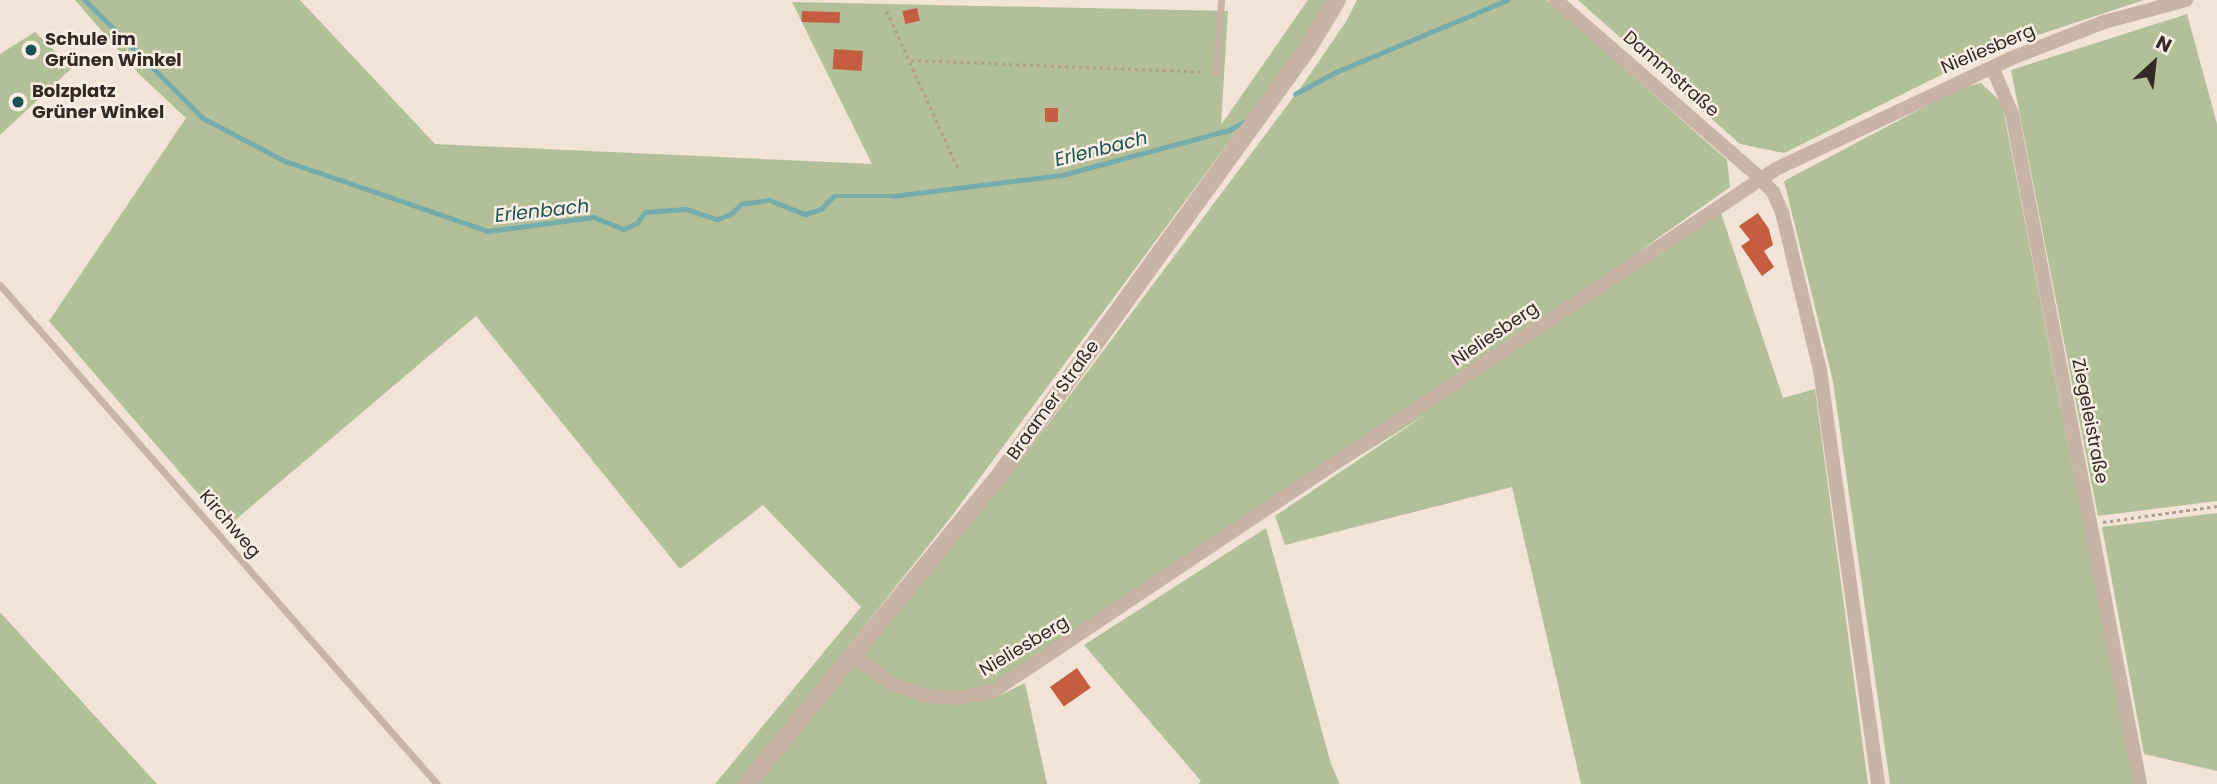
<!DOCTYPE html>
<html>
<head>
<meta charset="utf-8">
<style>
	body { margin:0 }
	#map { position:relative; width:2217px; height:784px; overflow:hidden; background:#f1e4d7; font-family:Poppins,sans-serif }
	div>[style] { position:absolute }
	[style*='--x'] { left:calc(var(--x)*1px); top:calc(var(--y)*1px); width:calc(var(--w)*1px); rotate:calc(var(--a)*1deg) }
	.green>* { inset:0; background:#b3bf98 }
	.stream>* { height:4.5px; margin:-2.25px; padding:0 2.25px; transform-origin:2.25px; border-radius:2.25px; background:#77acad }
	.building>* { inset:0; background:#c55e41; transform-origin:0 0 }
	.path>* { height:2.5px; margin-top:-1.25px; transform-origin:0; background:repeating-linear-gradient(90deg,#b49e8e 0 3.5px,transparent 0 7px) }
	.service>* { height:7px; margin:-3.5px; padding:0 3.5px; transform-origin:3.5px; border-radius:3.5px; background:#c8b4a4 }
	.minor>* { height:14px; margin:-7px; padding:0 7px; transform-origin:7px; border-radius:7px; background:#c8b4a4 }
	.tertiary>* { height:18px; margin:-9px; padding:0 9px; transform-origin:9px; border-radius:9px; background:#c8b4a4 }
	.dots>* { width:19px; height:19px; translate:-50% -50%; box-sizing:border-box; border:4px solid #f9eee3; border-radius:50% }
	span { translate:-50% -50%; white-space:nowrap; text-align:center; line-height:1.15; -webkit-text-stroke:5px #f9eee3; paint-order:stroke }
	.poi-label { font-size:18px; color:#332a25; font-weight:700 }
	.left { translate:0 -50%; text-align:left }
	.street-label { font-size:18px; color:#332a25 }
	.water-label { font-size:19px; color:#1c5254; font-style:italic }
	.north { position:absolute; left:2119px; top:28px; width:70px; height:70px; -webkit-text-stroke:5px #f9eee3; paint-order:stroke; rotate:27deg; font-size:19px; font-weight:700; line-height:28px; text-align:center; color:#332a25 }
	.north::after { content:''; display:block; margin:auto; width:24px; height:32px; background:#332a25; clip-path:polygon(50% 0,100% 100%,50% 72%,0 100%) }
</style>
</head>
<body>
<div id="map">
	<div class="green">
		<i style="clip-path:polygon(75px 0,300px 0,435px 144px,872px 164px,792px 2px,1228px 11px,1221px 125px,1308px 0,1328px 0,1295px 53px,948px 521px,739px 784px,715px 784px,861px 607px,763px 505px,680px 569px,476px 316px,227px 527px,49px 321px,186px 118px,139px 74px)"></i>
		<i style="clip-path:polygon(1357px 0,1547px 0,1727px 160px,1730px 187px,1640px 251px,1652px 260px,1721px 213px,1783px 398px,1815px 389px,1868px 784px,1581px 784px,1512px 487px,1285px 545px,1275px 516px,1428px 413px,990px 687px,961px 693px,889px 689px,994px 698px,1025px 683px,1047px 784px,758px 784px,1004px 483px,1304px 83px,1347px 20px)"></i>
		<i style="clip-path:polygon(1578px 0,2144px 0,1987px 52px,1784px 153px,1740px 144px)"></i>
		<i style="clip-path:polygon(2187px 14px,2217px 124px,2217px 501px,2098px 516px,2011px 70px)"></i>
		<i style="clip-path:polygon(35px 32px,72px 68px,0 135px,0 54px)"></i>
		<i style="clip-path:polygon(1981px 83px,2002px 103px,2134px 784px,1890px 784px,1833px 381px,1784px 181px,1960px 88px)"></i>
		<i style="clip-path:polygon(2217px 513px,2217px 771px,2144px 754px,2102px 527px)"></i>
		<i style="clip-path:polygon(1266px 528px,1331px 764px,1340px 784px,1198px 784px,1201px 781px,1084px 645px)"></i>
		<i style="clip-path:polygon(0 612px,157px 784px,0 784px)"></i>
	</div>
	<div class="stream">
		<i style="--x:85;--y:0;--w:167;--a:45"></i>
		<i style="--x:203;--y:118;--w:93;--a:27.7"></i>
		<i style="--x:285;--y:161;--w:215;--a:19"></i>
		<i style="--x:488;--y:231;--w:107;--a:-7.5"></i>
		<i style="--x:594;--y:217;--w:32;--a:22"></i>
		<i style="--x:624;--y:229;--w:14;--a:-25"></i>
		<i style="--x:637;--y:223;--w:14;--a:-54"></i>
		<i style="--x:645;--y:212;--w:41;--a:-4.2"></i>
		<i style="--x:686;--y:209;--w:33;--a:18"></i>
		<i style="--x:717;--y:219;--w:15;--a:-20"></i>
		<i style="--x:731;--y:214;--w:14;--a:-45"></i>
		<i style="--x:741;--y:204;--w:29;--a:-8"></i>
		<i style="--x:770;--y:200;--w:38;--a:22"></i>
		<i style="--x:805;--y:214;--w:17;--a:-17"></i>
		<i style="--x:821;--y:209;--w:18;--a:-45"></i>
		<i style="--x:834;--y:196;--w:59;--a:0"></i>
		<i style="--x:893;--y:196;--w:170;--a:-7.1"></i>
		<i style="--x:1062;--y:175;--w:173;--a:-15.1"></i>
		<i style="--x:1229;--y:130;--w:23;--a:-29"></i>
		<i style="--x:1295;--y:94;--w:47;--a:-28.2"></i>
		<i style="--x:1336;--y:72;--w:186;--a:-22.8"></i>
	</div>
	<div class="building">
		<i style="left:917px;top:8px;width:13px;height:15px;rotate:77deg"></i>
		<i style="left:802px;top:11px;width:38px;height:11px;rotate:2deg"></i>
		<i style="left:834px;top:49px;width:29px;height:20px;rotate:4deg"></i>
		<i style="left:1045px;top:108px;width:13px;height:14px"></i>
		<i style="clip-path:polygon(1758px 213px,1769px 229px,1773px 245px,1764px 251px,1774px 267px,1762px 276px,1741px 246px,1750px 240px,1739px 226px)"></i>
		<i style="left:1077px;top:668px;width:24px;height:33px;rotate:55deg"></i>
	</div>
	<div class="path">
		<i style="--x:887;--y:11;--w:172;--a:65.7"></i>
		<i style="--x:911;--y:60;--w:294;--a:2.3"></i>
		<i style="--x:2103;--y:522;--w:115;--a:-8"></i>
	</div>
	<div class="service">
		<i style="--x:1216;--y:72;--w:72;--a:-86"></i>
		<i style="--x:0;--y:285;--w:663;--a:48.79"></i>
	</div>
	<div class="minor">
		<i style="--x:1556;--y:0;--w:271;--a:41.1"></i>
		<i style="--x:1760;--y:178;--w:19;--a:47"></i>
		<i style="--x:1773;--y:192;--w:22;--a:66"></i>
		<i style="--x:1782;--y:212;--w:163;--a:76.5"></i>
		<i style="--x:1820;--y:370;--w:418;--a:82"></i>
		<i style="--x:1993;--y:69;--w:49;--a:67.1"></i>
		<i style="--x:2012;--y:114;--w:682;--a:79.18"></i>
		<i style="--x:852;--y:655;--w:49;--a:35.9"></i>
		<i style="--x:892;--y:684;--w:37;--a:19"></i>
		<i style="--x:927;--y:696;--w:33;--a:3"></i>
		<i style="--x:960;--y:698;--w:33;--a:-11"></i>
		<i style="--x:992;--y:692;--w:942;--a:-33.71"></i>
		<i style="--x:1776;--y:169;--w:261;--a:-25.2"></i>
		<i style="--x:2012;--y:58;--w:99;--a:-21.4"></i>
		<i style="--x:2104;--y:22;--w:85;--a:-15"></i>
	</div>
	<div class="tertiary">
		<i style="--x:747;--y:784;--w:394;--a:-50.7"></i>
		<i style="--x:997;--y:479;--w:531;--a:-54.19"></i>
		<i style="--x:1308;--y:48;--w:56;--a:-58.9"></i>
	</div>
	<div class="dots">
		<i style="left:31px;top:50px;background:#1c5254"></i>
		<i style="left:18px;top:102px;background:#1c5254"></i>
	</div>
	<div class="poi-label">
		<span class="left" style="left:45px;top:50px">Schule im<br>Grünen Winkel</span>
		<span class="left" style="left:32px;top:102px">Bolzplatz<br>Grüner Winkel</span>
	</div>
	<div class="street-label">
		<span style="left:1988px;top:49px;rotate:-23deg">Nieliesberg</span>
		<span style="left:1671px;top:74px;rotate:41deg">Dammstraße</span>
		<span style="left:1495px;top:334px;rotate:-34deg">Nieliesberg</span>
		<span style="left:1053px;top:400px;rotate:-54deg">Braamer Straße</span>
		<span style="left:2090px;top:421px;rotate:79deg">Ziegeleistraße</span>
		<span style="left:230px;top:524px;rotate:49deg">Kirchweg</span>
		<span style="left:1024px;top:646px;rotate:-31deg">Nieliesberg</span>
	</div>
	<div class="water-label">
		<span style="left:1101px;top:149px;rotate:-14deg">Erlenbach</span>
		<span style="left:542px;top:211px;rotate:-6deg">Erlenbach</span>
	</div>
	<div class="north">N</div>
</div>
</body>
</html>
